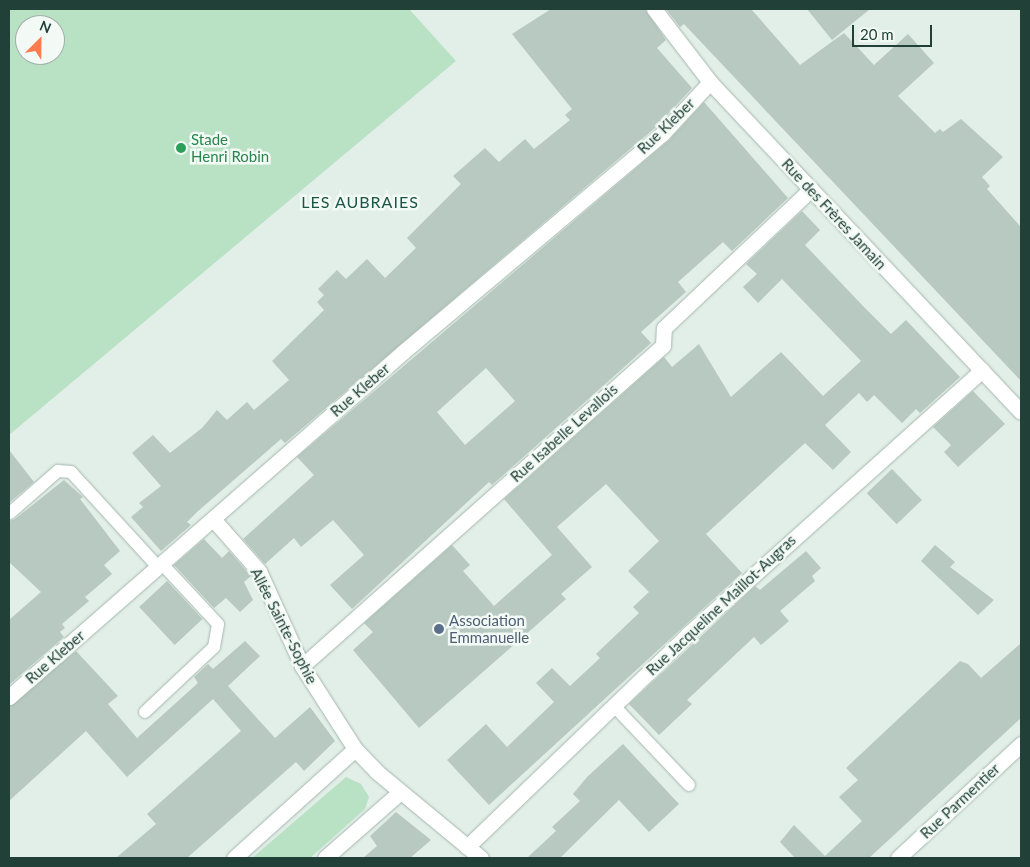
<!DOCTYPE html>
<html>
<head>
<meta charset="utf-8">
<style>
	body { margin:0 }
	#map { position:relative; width:1030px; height:867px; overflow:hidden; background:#e2eee8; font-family:Lato,sans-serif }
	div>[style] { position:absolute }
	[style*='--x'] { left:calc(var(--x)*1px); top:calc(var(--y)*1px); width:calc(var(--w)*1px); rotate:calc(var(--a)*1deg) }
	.green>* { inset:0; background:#b9e1c4 }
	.building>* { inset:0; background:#b7c9c1; transform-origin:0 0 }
	.roads { filter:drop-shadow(0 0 1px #a4b6b0) drop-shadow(0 0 1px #a4b6b0) }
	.service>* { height:12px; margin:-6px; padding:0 6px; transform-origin:6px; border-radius:6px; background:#fff }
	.minor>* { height:15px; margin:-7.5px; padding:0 7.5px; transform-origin:7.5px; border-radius:7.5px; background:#fff }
	.dots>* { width:14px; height:14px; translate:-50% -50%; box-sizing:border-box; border:2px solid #f3faf6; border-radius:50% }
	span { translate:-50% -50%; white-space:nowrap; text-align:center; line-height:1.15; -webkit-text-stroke:5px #f3faf6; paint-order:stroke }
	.street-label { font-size:15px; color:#204038 }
	.leisure-label { font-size:15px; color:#27864d }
	.left { translate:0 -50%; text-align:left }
	.service-label { font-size:15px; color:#4e5e75 }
	.neighbourhood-label { font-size:16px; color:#1a5546; letter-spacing:1px }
	.frame { position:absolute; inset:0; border:10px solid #204038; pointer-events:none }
	.north { position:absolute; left:15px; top:15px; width:50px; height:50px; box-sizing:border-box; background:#f3faf6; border:1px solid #9fb0aa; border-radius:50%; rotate:23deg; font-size:14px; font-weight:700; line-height:20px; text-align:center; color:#204038 }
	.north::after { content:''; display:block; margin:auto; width:18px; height:22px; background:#fe7b50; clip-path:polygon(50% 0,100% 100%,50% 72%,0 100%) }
	.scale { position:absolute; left:852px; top:25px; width:80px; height:22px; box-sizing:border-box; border:2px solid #204038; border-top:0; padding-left:6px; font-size:15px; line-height:18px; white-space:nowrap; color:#204038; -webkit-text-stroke:4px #f3faf6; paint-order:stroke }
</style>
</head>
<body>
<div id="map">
	<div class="green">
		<i style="clip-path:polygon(evenodd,9px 9px,409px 9px,456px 61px,9px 435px,9px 9px,25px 25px,55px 25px,55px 55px,25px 55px,25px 25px)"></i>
		<i style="clip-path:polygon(346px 777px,361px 784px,369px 797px,365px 809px,310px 858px,252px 858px)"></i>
	</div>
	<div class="building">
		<i style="clip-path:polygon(551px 9px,645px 9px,666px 40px,657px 48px,692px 88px,657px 126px,285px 443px,281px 439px,197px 512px,187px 522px,191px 525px,161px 551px,131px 517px,143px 507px,139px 503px,161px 486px,132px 453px,153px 435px,170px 453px,202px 428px,217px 410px,227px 420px,247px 402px,254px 410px,289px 380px,272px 361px,324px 310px,317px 302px,324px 295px,318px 289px,337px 270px,346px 279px,367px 259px,385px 278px,416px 248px,407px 238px,461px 184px,453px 176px,485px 148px,499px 162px,525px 139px,534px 149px,570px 120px,565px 115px,572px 109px,512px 34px)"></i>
		<i style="clip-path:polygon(666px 9px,751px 9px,800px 65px,844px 33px,874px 65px,908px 34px,934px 63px,898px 96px,935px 133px,940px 129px,943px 132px,961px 119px,1003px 157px,982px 177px,990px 186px,987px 189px,1021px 227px,1021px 381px,684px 24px,680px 27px)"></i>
		<i style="clip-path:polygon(807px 9px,870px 9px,832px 40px)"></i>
		<i style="clip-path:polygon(evenodd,704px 102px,788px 198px,732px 251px,723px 242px,678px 282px,686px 292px,641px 332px,651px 343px,492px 485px,489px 482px,352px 609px,330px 585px,364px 555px,333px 520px,301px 547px,294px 538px,265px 564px,243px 539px,314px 475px,297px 457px,669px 140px,704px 102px,486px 368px,515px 401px,465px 445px,437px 412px,486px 368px)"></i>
		<i style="clip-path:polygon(802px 211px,820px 230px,805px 245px,862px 305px,891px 334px,906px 320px,960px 377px,920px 413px,916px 409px,902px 423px,874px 395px,867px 402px,859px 393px,825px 425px,851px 452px,833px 470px,805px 443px,706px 534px,742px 573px,489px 805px,447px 760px,486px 724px,507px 747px,554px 702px,536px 683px,552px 668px,570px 686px,600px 658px,596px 654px,639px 613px,633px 607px,649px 592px,628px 571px,659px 541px,606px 484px,557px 527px,592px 567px,561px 594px,566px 599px,419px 728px,353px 650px,373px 632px,364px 623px,452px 545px,470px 565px,463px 571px,494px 606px,504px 597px,552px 555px,504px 499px,664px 357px,672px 367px,699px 344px,731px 397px,781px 352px,823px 396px,861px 361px,782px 279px,758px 303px,743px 287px,757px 274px,746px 264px)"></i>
		<i style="clip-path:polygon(973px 391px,1005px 424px,958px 467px,944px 452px,951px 445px,933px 427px)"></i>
		<i style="clip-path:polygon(9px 450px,34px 482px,9px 503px)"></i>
		<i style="left:892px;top:469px;width:43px;height:35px;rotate:46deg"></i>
		<i style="clip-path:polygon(64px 480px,83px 497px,80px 499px,120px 551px,104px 565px,112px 574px,85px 597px,89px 601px,62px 624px,65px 628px,60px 632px,64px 637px,9px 685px,9px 620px,41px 592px,9px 562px,9px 521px,15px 519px)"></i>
		<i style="clip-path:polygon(204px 539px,222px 558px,229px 551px,251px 576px,244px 582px,253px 600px,240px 612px,226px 598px,214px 608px,174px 565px)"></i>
		<i style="clip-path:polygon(935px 545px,955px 562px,950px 567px,994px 600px,978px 615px,921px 561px)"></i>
		<i style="clip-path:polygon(806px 551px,821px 568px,812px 576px,815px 581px,780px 611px,789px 621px,761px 645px,754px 637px,687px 700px,692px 704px,659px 735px,629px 704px,755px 586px,760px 590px)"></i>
		<i style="left:167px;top:581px;width:52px;height:38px;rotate:47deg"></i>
		<i style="clip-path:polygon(245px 641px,260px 656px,228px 686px,275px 738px,310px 707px,335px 741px,304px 771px,296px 762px,187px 858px,116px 858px,156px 824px,147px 814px,241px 731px,213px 699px,127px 777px,86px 731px,9px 801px,9px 706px,76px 651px,118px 696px,108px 704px,137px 738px,198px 683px,194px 677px,208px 664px,213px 669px)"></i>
		<i style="clip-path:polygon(1021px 643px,1021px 718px,869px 858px,795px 858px,780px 842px,794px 825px,825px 856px,862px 821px,839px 797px,858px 780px,846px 768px,960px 661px,968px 664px,981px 678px)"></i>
		<i style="clip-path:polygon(623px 744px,679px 804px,649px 832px,619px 800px,560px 858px,527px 858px,556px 831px,552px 827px,580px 801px,573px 794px,587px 777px)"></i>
		<i style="clip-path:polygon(396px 812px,431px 840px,410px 858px,363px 858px,377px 846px,370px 836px)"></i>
	</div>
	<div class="roads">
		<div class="service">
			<i style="--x:10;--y:513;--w:64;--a:-41.2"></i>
			<i style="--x:58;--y:471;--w:13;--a:4"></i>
			<i style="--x:71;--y:472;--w:129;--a:47.5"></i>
			<i style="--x:614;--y:706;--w:109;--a:46.5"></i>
			<i style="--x:145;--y:712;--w:95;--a:-43.3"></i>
			<i style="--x:214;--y:647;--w:23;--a:-80"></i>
			<i style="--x:218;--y:624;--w:82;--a:-133"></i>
		</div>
		<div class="minor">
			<i style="--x:654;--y:9;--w:92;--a:52.5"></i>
			<i style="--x:710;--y:82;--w:453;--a:46.7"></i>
			<i style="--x:213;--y:519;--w:69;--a:48.5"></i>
			<i style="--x:259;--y:571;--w:104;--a:65.6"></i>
			<i style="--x:302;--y:666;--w:98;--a:57.4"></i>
			<i style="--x:355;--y:749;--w:32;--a:46"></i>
			<i style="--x:377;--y:772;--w:135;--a:39.6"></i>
			<i style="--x:302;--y:666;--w:483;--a:-41.6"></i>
			<i style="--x:663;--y:345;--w:17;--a:-87"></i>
			<i style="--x:664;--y:328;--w:202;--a:-43.4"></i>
			<i style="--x:9;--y:697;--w:524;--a:-41.21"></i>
			<i style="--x:403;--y:352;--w:340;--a:-40.1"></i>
			<i style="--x:663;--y:133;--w:69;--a:-47.3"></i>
			<i style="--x:467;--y:847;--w:307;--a:-43.9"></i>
			<i style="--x:688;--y:634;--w:395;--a:-41.9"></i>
			<i style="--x:234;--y:858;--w:163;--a:-42"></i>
			<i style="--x:325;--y:858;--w:100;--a:-41.3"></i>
			<i style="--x:898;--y:858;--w:168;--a:-42.8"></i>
		</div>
	</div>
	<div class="dots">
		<i style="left:181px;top:148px;background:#2e9e5b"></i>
		<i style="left:439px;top:629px;background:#5c6f8a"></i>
	</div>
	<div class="street-label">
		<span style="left:666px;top:126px;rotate:-44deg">Rue Kleber</span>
		<span style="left:834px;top:214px;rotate:47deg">Rue des Frères Jamain</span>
		<span style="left:360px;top:390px;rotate:-41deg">Rue Kleber</span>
		<span style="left:564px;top:433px;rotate:-42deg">Rue Isabelle Levallois</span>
		<span style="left:721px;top:605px;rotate:-43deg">Rue Jacqueline Maillot-Augras</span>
		<span style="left:284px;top:626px;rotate:63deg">Allée Sainte-Sophie</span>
		<span style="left:55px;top:657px;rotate:-41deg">Rue Kleber</span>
		<span style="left:960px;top:801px;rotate:-43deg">Rue Parmentier</span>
	</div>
	<div class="leisure-label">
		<span class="left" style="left:191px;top:148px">Stade<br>Henri Robin</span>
	</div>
	<div class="service-label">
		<span class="left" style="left:449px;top:629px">Association<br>Emmanuelle</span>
	</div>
	<div class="neighbourhood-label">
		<span style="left:360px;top:202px">LES AUBRAIES</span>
	</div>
	<div class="frame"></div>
	<div class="north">N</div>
	<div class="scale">20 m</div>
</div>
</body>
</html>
